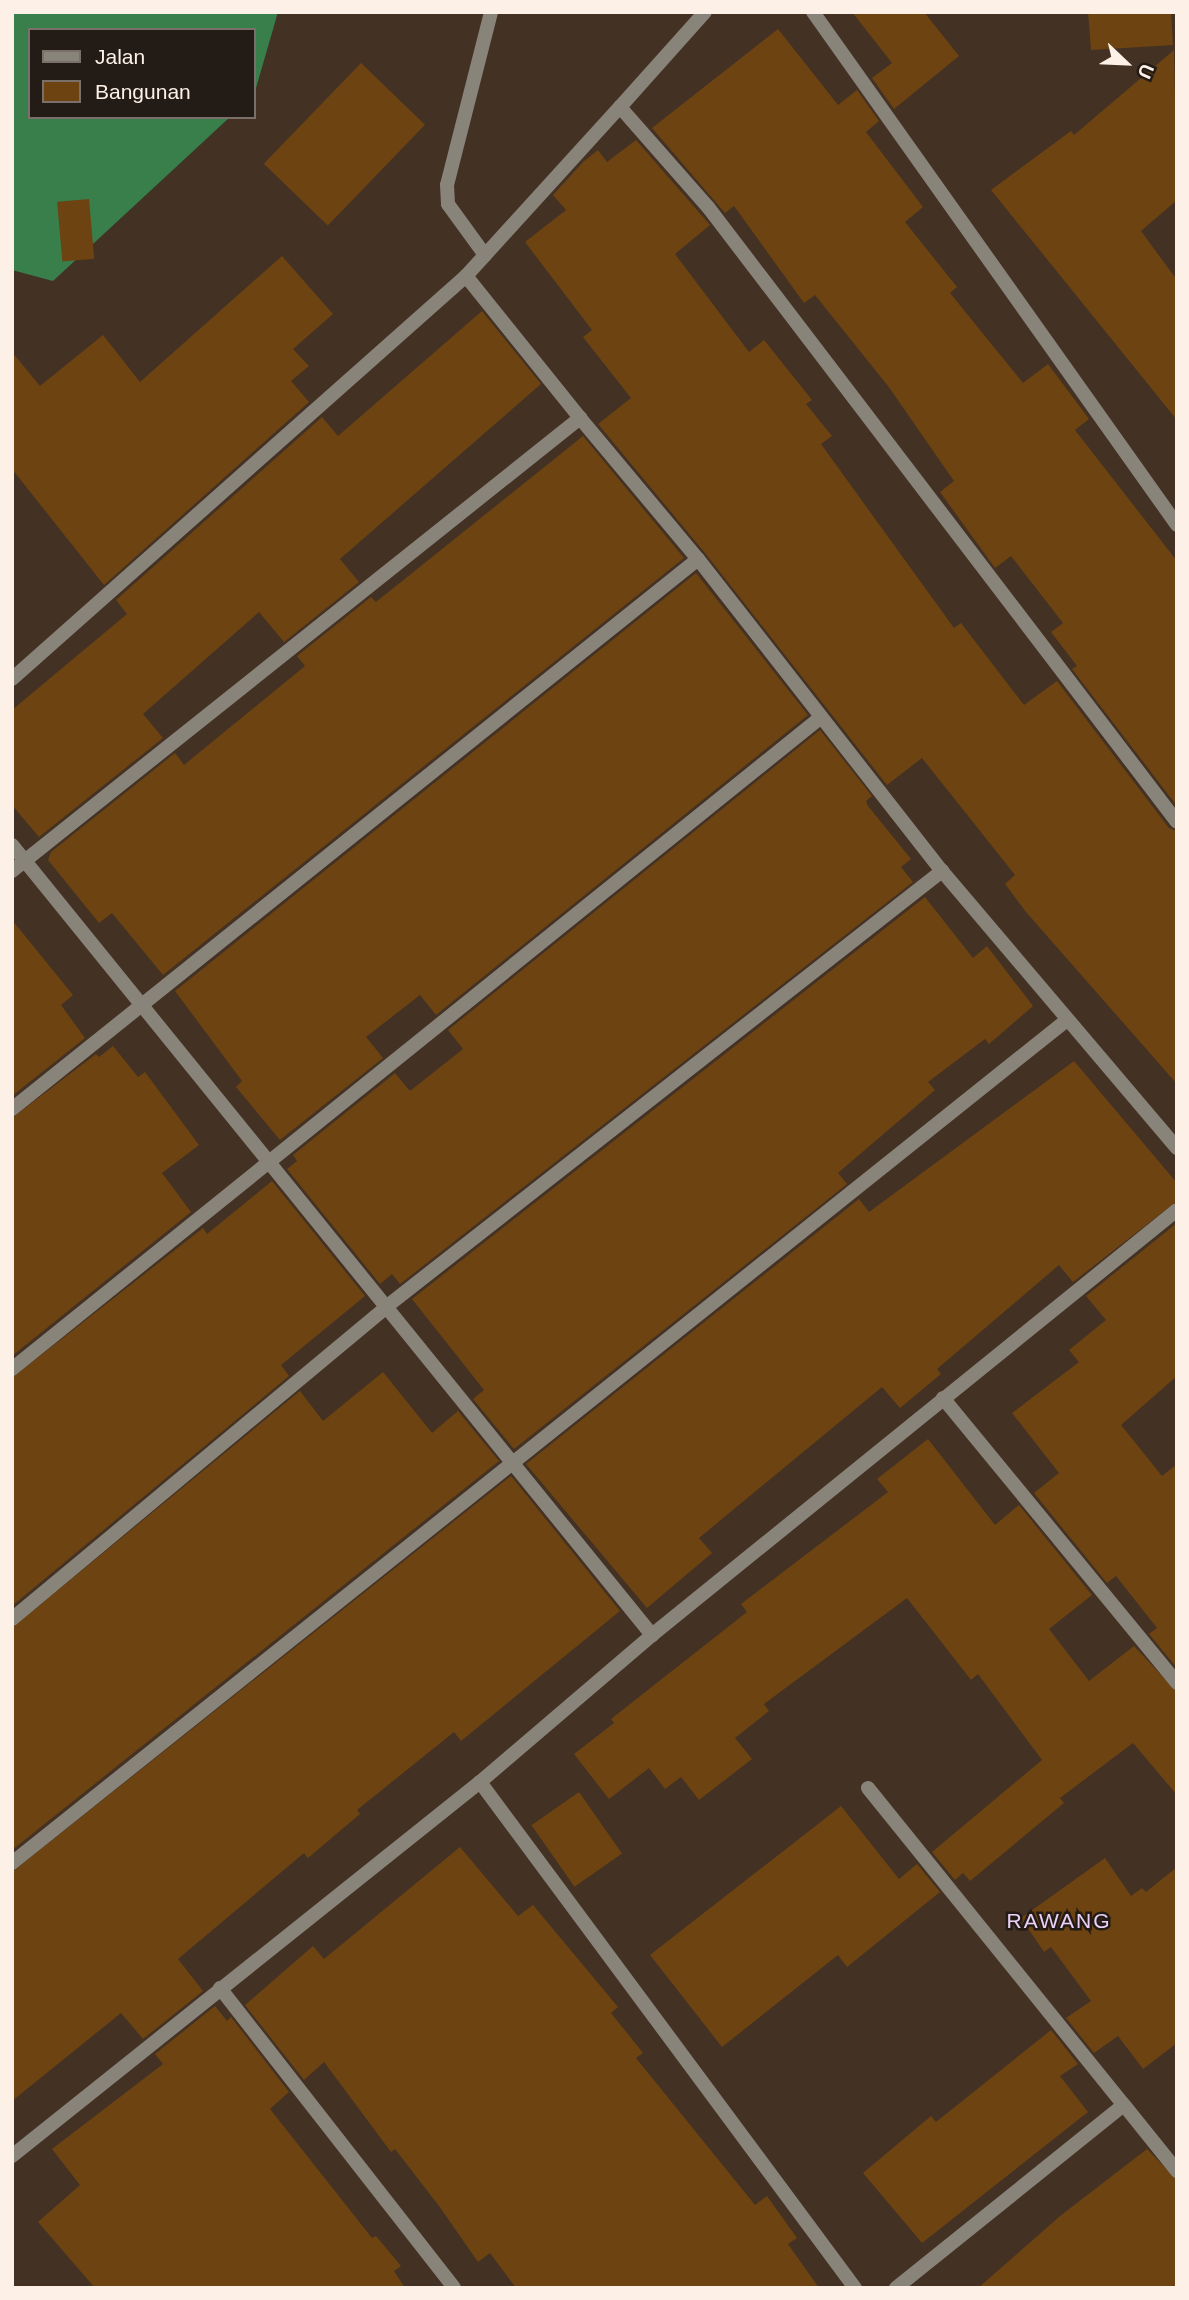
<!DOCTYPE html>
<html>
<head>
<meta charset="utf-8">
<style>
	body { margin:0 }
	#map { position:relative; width:1189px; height:2300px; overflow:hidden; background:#433124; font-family:Arial,sans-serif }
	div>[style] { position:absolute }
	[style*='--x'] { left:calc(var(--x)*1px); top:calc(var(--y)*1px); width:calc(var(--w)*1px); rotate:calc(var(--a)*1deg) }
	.forest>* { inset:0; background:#387f4c }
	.building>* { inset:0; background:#6d4311; transform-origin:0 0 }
	.street>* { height:14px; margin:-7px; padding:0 7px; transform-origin:7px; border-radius:7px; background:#89847a }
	span { translate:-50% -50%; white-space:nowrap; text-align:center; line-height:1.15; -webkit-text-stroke:5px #231b15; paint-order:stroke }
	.quarter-label { font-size:21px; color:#ecd1f7; letter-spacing:2px }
	.frame { position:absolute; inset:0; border:14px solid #fcf0e7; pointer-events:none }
	.legend { position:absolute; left:28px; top:28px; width:228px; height:91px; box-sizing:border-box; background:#231b15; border:2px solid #7a7069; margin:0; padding:9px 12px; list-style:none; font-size:21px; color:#fcf0e7 }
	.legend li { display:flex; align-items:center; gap:14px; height:35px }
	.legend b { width:35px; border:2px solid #7a7069 }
	.north { position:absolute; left:1091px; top:28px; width:70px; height:70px; -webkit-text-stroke:5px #231b15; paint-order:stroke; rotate:113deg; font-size:19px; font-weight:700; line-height:28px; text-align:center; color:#fcf0e7 }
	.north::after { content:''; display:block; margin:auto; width:24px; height:32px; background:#fcf0e7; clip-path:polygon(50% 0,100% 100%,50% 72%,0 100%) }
</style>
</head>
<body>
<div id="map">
	<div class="forest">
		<i style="clip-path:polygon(12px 12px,278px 12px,254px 95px,254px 30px,30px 30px,30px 117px,230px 117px,53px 281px,12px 270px)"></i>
	</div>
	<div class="building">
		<i style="clip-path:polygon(852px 12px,924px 12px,959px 56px,894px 109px,872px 78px,892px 63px)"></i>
		<i style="clip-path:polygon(1088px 12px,1171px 12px,1173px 45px,1091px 50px)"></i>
		<i style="clip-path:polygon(778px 29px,838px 105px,857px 90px,879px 121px,866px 132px,923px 207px,905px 222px,957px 287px,950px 293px,1023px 383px,1048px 364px,1089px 419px,1075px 430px,1177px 561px,1177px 806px,1072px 669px,1077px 666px,1051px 632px,1063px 623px,1011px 556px,995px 568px,940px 492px,954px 481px,888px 386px,815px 295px,804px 303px,734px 206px,725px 213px,652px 128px)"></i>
		<i style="clip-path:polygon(1174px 50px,1177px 200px,1141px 231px,1177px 280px,1177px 420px,991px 190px,1071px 131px,1074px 135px)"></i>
		<i style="left:361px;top:63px;width:89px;height:140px;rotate:44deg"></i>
		<i style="clip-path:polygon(636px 140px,710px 225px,675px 254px,749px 352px,764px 340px,812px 400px,806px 404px,832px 436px,821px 444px,954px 628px,961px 623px,1024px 705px,1057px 681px,1169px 828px,1177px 831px,1177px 1084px,1026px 912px,1005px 884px,1015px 875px,922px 758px,887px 785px,705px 553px,598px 424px,631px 398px,583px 337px,592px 330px,525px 242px,566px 210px,553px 195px,583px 162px,598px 150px,607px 162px)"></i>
		<i style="left:89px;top:199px;width:60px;height:32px;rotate:85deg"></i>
		<i style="clip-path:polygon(282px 256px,333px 314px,293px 349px,309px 366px,291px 381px,309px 402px,104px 585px,12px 469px,12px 352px,40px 386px,103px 335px,140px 382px)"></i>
		<i style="clip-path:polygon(482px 311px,541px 384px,340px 559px,359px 582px,284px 642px,259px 612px,143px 714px,163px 738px,39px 837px,12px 805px,12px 710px,127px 614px,116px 600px,322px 417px,338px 436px)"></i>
		<i style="clip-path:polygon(583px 436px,684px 558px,163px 975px,112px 913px,99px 923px,48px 860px,51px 852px,175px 753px,184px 765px,305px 666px,297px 656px,371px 597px,376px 602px)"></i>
		<i style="clip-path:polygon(696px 573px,808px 715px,436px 1015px,420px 995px,366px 1037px,383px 1058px,280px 1140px,236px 1087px,242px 1081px,175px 991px)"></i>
		<i style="clip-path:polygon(820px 730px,872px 796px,866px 801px,868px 806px,911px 859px,901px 867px,913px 882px,400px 1284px,392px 1274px,380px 1284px,287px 1169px,297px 1161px,293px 1155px,395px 1073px,410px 1091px,463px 1049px,448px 1030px)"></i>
		<i style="clip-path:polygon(925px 897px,973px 958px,987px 946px,1033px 1006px,989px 1044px,985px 1039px,928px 1082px,935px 1090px,838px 1173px,847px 1184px,514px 1449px,473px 1399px,484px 1390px,412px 1299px)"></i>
		<i style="clip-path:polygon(12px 920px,73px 995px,61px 1005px,85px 1038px,12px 1096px)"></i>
		<i style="clip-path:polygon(113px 1046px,138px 1077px,145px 1072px,199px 1145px,162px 1173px,191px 1212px,12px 1356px,12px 1118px,96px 1054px,99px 1057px)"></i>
		<i style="clip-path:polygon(1074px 1061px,1177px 1183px,1177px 1201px,1073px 1282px,1059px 1265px,937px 1369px,941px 1374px,900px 1408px,882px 1387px,699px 1538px,712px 1553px,647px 1608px,526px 1464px,859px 1199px,869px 1212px)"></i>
		<i style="clip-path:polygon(272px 1181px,365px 1296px,281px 1365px,289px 1376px,12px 1606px,12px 1378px,203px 1228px,207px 1234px)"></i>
		<i style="clip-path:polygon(1177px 1223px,1177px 1376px,1121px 1425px,1162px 1476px,1177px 1464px,1177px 1668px,1149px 1634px,1157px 1628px,1116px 1576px,1107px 1583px,1034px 1493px,1059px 1473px,1012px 1413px,1079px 1362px,1069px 1350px,1106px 1320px,1086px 1296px)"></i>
		<i style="clip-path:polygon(383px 1372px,432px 1433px,458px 1411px,499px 1461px,12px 1850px,12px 1628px,300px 1391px,323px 1421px)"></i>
		<i style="clip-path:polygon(928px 1439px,995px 1525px,1019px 1505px,1092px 1595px,1049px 1629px,1089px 1681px,1134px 1646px,1177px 1692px,1177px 1795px,1133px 1743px,1060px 1798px,1064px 1803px,970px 1881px,963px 1873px,955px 1880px,932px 1852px,1042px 1760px,978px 1674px,971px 1680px,907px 1598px,764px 1704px,769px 1711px,735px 1738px,752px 1759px,699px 1800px,681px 1777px,665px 1789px,649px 1768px,609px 1799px,574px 1754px,614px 1723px,611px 1719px,747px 1612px,741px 1604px,888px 1492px,877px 1479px)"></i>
		<i style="clip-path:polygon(511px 1476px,620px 1611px,461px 1741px,454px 1732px,357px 1810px,360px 1814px,308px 1858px,304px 1853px,178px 1959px,203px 1991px,143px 2039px,121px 2013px,12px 2101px,12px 1872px)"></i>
		<i style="left:579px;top:1792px;width:75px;height:58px;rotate:55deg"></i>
		<i style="clip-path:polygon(841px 1806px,899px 1879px,917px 1864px,940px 1892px,847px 1967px,838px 1955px,722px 2047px,650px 1955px)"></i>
		<i style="clip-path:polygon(460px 1847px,518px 1916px,533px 1905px,618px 2007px,611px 2013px,643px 2053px,636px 2058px,755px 2205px,767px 2196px,797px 2238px,788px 2244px,819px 2288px,516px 2288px,490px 2253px,478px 2262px,439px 2206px,395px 2149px,391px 2152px,324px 2062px,304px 2080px,245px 2005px,313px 1946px,324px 1959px)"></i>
		<i style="clip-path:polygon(1105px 1858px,1131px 1896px,1142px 1888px,1146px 1892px,1177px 1867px,1177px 2043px,1143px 2069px,1118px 2036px,1094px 2053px,1066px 2018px,1091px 2001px,1051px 1947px,1044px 1952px,1021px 1918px)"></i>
		<i style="clip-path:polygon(215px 2006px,227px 2021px,231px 2017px,289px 2092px,270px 2109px,372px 2238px,376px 2236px,401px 2266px,394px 2271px,405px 2288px,95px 2288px,38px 2222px,80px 2185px,52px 2149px,163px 2064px,155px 2054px)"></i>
		<i style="clip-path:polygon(1051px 2030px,1078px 2064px,1060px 2076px,1088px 2112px,922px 2243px,863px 2173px,931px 2116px,936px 2122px)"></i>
		<i style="clip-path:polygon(1147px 2149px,1177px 2180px,1177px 2288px,978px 2288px,1060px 2216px)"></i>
	</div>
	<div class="street">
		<i style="--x:813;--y:12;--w:629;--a:54.64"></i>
		<i style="--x:620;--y:107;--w:127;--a:-48.2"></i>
		<i style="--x:485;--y:255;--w:63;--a:-126"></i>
		<i style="--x:448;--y:204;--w:19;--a:-93"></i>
		<i style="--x:447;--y:185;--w:179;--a:-75.7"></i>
		<i style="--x:466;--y:276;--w:182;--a:51.2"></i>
		<i style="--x:12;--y:679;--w:607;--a:-41.59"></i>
		<i style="--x:466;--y:276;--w:229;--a:-47.7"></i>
		<i style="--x:620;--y:107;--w:133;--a:48.7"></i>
		<i style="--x:708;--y:207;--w:773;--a:52.67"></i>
		<i style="--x:12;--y:845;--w:1017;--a:50.99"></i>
		<i style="--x:12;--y:871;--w:727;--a:-38.57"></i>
		<i style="--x:580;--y:418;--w:184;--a:50.1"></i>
		<i style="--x:698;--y:559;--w:396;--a:52"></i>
		<i style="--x:942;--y:871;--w:363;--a:49.7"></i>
		<i style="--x:12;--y:1109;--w:879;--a:-38.72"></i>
		<i style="--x:12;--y:1369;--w:1038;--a:-38.86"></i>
		<i style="--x:943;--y:1398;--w:369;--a:50.6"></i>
		<i style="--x:12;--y:1619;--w:487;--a:-39.8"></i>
		<i style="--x:386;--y:1307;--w:707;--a:-38.1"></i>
		<i style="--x:480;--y:1782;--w:630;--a:53.46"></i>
		<i style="--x:868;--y:1788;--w:407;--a:51.1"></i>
		<i style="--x:12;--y:1863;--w:1350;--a:-38.63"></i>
		<i style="--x:220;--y:1988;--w:380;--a:52"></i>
		<i style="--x:12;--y:2156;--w:599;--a:-38.63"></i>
		<i style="--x:480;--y:1782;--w:226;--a:-40.5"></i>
		<i style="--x:652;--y:1635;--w:675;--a:-38.99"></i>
		<i style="--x:896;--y:2288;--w:292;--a:-38.8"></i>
		<i style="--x:1124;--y:2105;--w:85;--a:51.2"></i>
	</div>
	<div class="quarter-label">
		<span style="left:1059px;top:1921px">RAWANG</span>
	</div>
	<div class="frame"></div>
	<ul class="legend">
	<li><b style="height:9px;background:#89847a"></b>Jalan</li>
	<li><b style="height:19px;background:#6d4311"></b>Bangunan</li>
	</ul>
	<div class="north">U</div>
</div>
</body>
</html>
